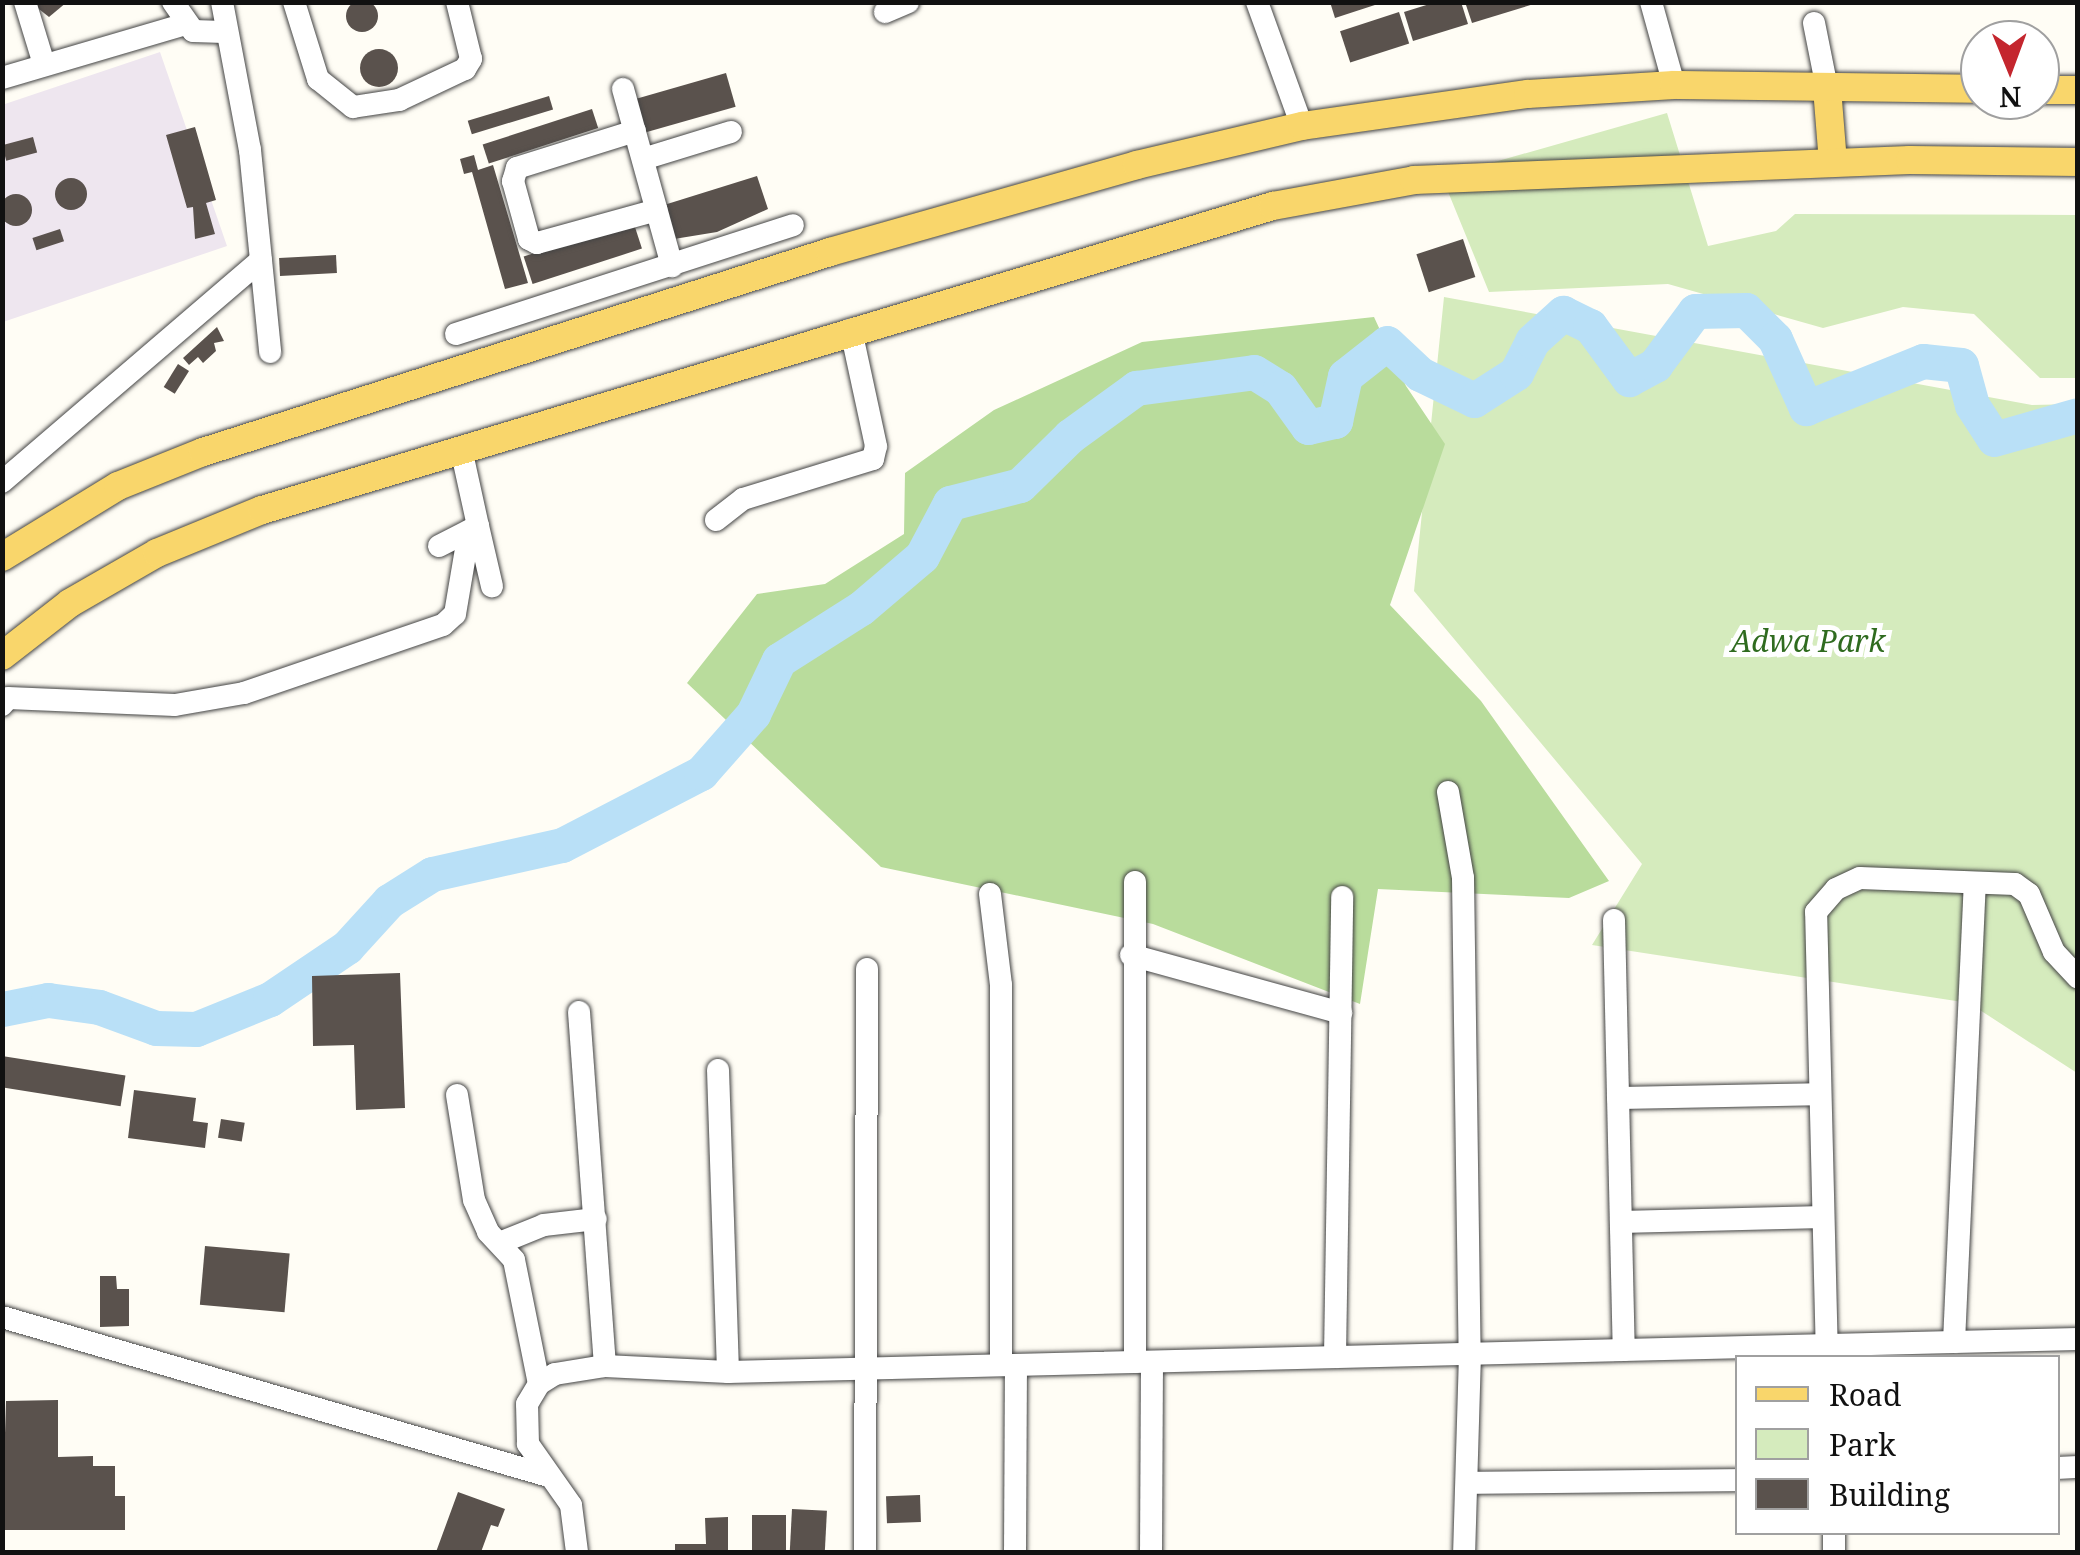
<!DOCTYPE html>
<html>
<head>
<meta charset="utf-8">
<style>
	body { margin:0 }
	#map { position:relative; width:2080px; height:1555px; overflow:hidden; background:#fffdf5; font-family:"Noto Serif",serif }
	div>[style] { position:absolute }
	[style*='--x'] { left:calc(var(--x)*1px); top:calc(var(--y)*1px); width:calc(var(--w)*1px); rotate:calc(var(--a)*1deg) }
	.industrial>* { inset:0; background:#eee6ef }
	.green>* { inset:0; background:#d5ebbd }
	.forest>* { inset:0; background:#b9dc9c }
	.river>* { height:35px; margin:-17.5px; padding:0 17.5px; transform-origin:17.5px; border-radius:17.5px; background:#b9e0f7 }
	.building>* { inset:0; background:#5a524d; transform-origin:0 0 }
	.round { border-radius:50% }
	.roads { filter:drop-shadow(0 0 2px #444) drop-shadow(0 0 2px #444) }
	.minor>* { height:22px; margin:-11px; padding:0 11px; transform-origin:11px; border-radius:11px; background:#fff }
	.major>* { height:28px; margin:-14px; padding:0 14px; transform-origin:14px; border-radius:14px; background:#f9d66b }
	span { translate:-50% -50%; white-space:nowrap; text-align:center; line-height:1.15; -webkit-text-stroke:10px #fff; paint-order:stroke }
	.park-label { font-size:30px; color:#2f6b1f; font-style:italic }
	.frame { position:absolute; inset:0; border:5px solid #111; pointer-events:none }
	.legend { position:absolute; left:1735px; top:1355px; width:325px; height:180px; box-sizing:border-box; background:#fff; border:2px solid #a0a0a0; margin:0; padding:12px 18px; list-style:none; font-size:30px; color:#111 }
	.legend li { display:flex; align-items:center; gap:20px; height:50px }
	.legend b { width:50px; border:2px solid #a0a0a0 }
	.north { position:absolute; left:1960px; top:20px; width:100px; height:100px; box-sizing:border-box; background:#fff; border:2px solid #a0a0a0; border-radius:50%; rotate:179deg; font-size:28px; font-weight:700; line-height:40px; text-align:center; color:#111 }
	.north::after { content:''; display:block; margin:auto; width:35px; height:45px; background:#c4262e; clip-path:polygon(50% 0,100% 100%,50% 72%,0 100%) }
</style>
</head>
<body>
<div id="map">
	<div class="industrial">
		<i style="clip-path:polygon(160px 52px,227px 246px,3px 322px,2px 105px)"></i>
	</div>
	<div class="green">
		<i style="clip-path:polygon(1667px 113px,1708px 246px,1776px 231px,1795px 214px,2077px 215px,2077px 378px,2040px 378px,1974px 314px,1903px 307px,1823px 328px,1668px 284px,1489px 292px,1442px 177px)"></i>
		<i style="clip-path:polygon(1444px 297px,2032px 405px,2077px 404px,2077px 1073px,1969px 1003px,1592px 945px,1642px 864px,1414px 591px)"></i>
	</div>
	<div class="forest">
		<i style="clip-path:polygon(1374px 317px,1406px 386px,1445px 444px,1390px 605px,1481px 701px,1609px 881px,1569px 898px,1378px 889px,1360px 1004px,1153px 924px,881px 867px,687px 683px,757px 594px,825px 584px,904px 534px,905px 473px,994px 410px,1142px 342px)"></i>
	</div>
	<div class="river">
		<i style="--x:2;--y:1009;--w:47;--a:-11.1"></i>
		<i style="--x:48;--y:1000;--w:51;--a:7.8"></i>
		<i style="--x:99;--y:1007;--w:61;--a:20.2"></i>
		<i style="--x:156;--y:1028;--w:40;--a:1.4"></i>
		<i style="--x:196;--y:1029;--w:80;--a:-22.1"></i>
		<i style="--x:270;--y:999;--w:93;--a:-34"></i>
		<i style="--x:347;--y:947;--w:62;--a:-47.6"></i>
		<i style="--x:389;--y:901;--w:51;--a:-32.1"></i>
		<i style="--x:432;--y:874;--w:133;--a:-12.6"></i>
		<i style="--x:562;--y:845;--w:157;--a:-27.4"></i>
		<i style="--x:701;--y:773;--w:79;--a:-48.6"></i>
		<i style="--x:753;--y:714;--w:60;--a:-64.3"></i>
		<i style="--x:779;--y:660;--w:97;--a:-32.4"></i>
		<i style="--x:861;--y:608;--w:80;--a:-40.4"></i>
		<i style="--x:922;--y:556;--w:60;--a:-62.2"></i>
		<i style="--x:950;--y:503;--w:72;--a:-14.4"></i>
		<i style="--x:1020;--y:485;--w:70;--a:-44.4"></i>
		<i style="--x:1070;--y:436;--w:82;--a:-36"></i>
		<i style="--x:1136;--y:388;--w:119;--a:-7.7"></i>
		<i style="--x:1254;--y:372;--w:31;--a:32"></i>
		<i style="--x:1280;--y:388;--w:48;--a:54.3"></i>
		<i style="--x:1308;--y:427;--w:28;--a:-13"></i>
		<i style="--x:1335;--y:421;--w:46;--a:-77.5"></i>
		<i style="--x:1345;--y:376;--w:53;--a:-38.2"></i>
		<i style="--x:1387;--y:343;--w:45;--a:43.2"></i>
		<i style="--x:1420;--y:374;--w:60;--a:25.7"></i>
		<i style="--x:1474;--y:400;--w:50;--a:-32.7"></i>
		<i style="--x:1516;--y:373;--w:36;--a:-63"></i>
		<i style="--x:1532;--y:341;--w:42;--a:-42.1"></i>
		<i style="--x:1563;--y:313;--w:30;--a:26"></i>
		<i style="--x:1590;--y:326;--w:66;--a:53.7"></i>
		<i style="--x:1629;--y:379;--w:30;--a:-28"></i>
		<i style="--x:1655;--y:365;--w:67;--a:-53.5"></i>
		<i style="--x:1695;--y:311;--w:51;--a:-1.1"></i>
		<i style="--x:1746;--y:310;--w:41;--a:45"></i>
		<i style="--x:1775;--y:339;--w:76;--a:65.8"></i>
		<i style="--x:1806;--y:408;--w:126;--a:-21.9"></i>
		<i style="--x:1923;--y:361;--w:38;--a:6"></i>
		<i style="--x:1961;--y:365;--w:41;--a:74.6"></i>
		<i style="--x:1972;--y:405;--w:40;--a:57.1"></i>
		<i style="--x:1994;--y:439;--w:87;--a:-15.9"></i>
	</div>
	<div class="building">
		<i class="round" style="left:346px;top:0;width:32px;height:32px"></i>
		<i style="clip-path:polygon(30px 2px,67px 2px,49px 17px)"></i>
		<i style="clip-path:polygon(1330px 2px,1381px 2px,1381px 3px,1335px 18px)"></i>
		<i style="clip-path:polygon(1436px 2px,1461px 2px,1468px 24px,1413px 41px,1404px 12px)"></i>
		<i style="clip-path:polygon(1465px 2px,1537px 2px,1537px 3px,1472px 23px)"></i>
		<i style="left:1399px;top:12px;width:33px;height:62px;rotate:72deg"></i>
		<i class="round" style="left:360px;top:49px;width:38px;height:38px"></i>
		<i style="left:726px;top:73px;width:35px;height:95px;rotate:74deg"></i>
		<i style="left:549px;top:96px;width:14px;height:85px;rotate:73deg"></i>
		<i style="left:592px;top:109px;width:20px;height:115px;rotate:72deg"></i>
		<i style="clip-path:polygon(195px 127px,216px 200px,206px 203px,215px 234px,195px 239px,193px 207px,187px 208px,166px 135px)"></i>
		<i style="left:33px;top:137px;width:16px;height:32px;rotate:75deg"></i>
		<i style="clip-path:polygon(474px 155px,478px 170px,493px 165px,528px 283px,505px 289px,472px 172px,464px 174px,460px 159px)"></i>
		<i style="clip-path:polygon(757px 176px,768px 209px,717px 232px,674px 239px,664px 205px)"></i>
		<i class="round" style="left:55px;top:178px;width:32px;height:32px"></i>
		<i class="round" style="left:0;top:194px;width:32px;height:32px"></i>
		<i style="left:633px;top:221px;width:29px;height:115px;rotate:72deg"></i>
		<i style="left:60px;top:229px;width:13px;height:29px;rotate:72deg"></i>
		<i style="left:1463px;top:239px;width:40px;height:49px;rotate:72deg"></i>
		<i style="left:336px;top:255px;width:18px;height:57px;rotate:87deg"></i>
		<i style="clip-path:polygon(217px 327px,224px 341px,214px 343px,216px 351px,203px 363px,198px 357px,189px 365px,183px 358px)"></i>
		<i style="left:178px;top:364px;width:13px;height:27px;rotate:32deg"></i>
		<i style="clip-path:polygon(400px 973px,405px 1108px,356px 1110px,354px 1045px,313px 1046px,312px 976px)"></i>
		<i style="left:2px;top:1056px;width:125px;height:31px;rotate:9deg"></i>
		<i style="clip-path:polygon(134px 1090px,196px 1098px,193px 1121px,208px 1123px,205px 1148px,128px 1138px)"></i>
		<i style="left:221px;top:1119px;width:24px;height:19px;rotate:9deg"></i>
		<i style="left:205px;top:1246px;width:85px;height:59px;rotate:5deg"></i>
		<i style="clip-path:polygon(100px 1276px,116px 1276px,117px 1289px,129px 1289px,129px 1326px,100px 1327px)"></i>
		<i style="clip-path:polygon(58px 1400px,58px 1457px,93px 1456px,93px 1466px,115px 1466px,115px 1496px,125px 1496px,125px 1530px,2px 1530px,6px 1401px)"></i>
		<i style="clip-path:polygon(458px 1492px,505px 1509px,498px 1527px,491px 1525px,481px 1552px,436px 1552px)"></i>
		<i style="left:920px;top:1495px;width:27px;height:34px;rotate:88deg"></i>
		<i style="left:792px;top:1509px;width:35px;height:43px;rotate:3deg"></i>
		<i style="left:752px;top:1515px;width:34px;height:37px"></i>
		<i style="clip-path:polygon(728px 1517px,728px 1552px,675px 1552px,675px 1544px,706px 1544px,705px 1518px)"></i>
	</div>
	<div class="roads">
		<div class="minor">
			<i style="--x:25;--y:2;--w:65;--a:73"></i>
			<i style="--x:173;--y:2;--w:35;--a:55"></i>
			<i style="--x:193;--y:31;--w:31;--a:2"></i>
			<i style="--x:222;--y:2;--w:151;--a:79.3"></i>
			<i style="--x:250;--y:150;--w:203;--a:84.3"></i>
			<i style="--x:294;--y:2;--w:81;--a:72.7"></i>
			<i style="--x:318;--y:79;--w:45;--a:38.7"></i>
			<i style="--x:353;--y:107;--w:47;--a:-8.7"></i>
			<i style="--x:399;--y:100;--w:73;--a:-25.2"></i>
			<i style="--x:465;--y:69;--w:12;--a:-59"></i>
			<i style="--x:471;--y:59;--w:59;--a:-103.8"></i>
			<i style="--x:1257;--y:2;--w:132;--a:70.1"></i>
			<i style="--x:1651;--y:2;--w:86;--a:74.5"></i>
			<i style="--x:885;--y:12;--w:25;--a:-23"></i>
			<i style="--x:1814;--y:23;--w:66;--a:78.7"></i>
			<i style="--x:2;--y:78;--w:192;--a:-16.4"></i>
			<i style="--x:623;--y:89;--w:184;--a:74.5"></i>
			<i style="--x:635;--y:131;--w:124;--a:162.6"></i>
			<i style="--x:517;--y:168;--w:14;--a:107"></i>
			<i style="--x:513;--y:181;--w:60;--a:74.6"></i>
			<i style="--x:529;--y:239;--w:9;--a:27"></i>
			<i style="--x:537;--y:243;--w:124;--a:-15.4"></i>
			<i style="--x:643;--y:159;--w:92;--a:-17.1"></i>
			<i style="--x:456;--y:334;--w:354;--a:-17.9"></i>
			<i style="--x:2;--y:482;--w:341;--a:-40.6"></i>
			<i style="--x:716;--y:520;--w:34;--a:-38"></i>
			<i style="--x:743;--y:499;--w:136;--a:-17.1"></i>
			<i style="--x:873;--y:459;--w:13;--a:-77"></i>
			<i style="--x:876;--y:446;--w:119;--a:-102.2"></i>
			<i style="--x:478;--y:526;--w:62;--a:76.9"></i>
			<i style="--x:439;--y:546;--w:44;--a:-27.1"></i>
			<i style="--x:478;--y:526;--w:79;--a:-102.4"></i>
			<i style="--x:2;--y:705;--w:9;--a:-49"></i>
			<i style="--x:8;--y:698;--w:167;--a:2.4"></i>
			<i style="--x:175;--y:705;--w:70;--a:-9.9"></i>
			<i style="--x:244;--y:693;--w:210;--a:-18.9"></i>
			<i style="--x:443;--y:625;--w:16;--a:-43"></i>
			<i style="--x:455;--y:614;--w:84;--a:-80.4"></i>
			<i style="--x:1448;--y:792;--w:87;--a:80.1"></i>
			<i style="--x:1463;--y:878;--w:476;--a:89.2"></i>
			<i style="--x:1470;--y:1354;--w:198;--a:91.7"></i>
			<i style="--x:990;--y:894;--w:92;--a:83.1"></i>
			<i style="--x:1001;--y:985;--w:380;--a:90"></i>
			<i style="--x:1614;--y:920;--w:430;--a:88.7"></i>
			<i style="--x:1131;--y:955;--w:218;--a:15.4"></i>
			<i style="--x:579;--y:1012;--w:355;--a:85.8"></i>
			<i style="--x:718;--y:1070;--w:302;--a:88.1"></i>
			<i style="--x:457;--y:1095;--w:106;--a:80.8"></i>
			<i style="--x:474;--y:1200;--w:35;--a:66"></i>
			<i style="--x:488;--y:1232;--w:38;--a:47"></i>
			<i style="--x:514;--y:1260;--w:126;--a:78.6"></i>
			<i style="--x:1618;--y:1098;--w:201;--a:-1.1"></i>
			<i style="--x:1621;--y:1222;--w:202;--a:-1.4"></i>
			<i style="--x:502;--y:1242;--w:45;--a:-22"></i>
			<i style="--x:544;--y:1225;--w:52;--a:-6.6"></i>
			<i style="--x:2;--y:1317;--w:566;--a:16.22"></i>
			<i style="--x:1954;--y:1342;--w:459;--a:-87.4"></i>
			<i style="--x:1335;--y:1357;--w:460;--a:-89.1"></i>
			<i style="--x:1827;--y:1358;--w:446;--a:-91.4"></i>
			<i style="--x:1816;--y:912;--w:30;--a:-49"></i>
			<i style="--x:1836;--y:889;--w:26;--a:-25"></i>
			<i style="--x:1860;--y:878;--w:155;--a:2.2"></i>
			<i style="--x:2015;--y:884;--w:17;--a:36"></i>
			<i style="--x:2029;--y:894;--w:63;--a:66.7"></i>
			<i style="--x:2054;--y:952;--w:35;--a:47"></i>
			<i style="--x:1135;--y:1362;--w:480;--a:-90"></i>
			<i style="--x:2058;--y:1468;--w:20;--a:-3"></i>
			<i style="--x:1467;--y:1483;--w:271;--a:-0.6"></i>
			<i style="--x:577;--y:1552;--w:47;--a:-97.3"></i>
			<i style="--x:571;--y:1505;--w:75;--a:-125.2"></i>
			<i style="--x:528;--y:1444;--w:40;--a:-91.4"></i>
			<i style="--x:527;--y:1404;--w:23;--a:-59"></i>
			<i style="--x:539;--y:1384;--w:19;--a:-32"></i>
			<i style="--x:555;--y:1374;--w:51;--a:-9.1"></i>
			<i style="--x:605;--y:1366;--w:123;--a:2.8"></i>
			<i style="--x:728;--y:1372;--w:1350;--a:-1.4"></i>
			<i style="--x:865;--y:1552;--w:583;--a:-89.8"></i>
			<i style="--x:1015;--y:1552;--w:187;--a:-89.7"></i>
			<i style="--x:1151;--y:1552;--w:190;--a:-89.7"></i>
			<i style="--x:1834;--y:1552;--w:20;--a:-90"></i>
		</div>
		<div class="major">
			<i style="--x:1827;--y:88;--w:75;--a:85.4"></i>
			<i style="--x:2040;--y:90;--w:38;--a:0"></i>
			<i style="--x:2;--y:557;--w:136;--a:-31.5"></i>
			<i style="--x:118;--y:486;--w:92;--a:-21.8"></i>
			<i style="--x:203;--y:452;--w:658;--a:-17.69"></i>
			<i style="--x:830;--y:252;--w:319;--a:-15.8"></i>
			<i style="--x:1137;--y:165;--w:170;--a:-13.3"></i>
			<i style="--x:1302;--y:126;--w:228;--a:-8.1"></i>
			<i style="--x:1528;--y:94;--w:146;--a:-3.5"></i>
			<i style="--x:1674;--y:85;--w:306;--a:0.7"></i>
			<i style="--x:2;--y:656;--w:86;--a:-37.9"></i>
			<i style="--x:70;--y:603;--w:100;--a:-29.9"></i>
			<i style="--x:157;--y:553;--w:113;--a:-22.3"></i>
			<i style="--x:262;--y:510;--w:1056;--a:-16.74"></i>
			<i style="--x:1273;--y:206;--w:143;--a:-10.4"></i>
			<i style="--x:1414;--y:180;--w:496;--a:-2.3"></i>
			<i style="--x:1910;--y:160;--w:168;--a:0.7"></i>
		</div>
	</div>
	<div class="park-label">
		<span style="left:1808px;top:641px">Adwa Park</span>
	</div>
	<div class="frame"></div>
	<ul class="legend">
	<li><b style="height:12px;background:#f9d66b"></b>Road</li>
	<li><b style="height:28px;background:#d5ebbd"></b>Park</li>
	<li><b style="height:28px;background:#5a524d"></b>Building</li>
	</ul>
	<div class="north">N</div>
</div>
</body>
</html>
